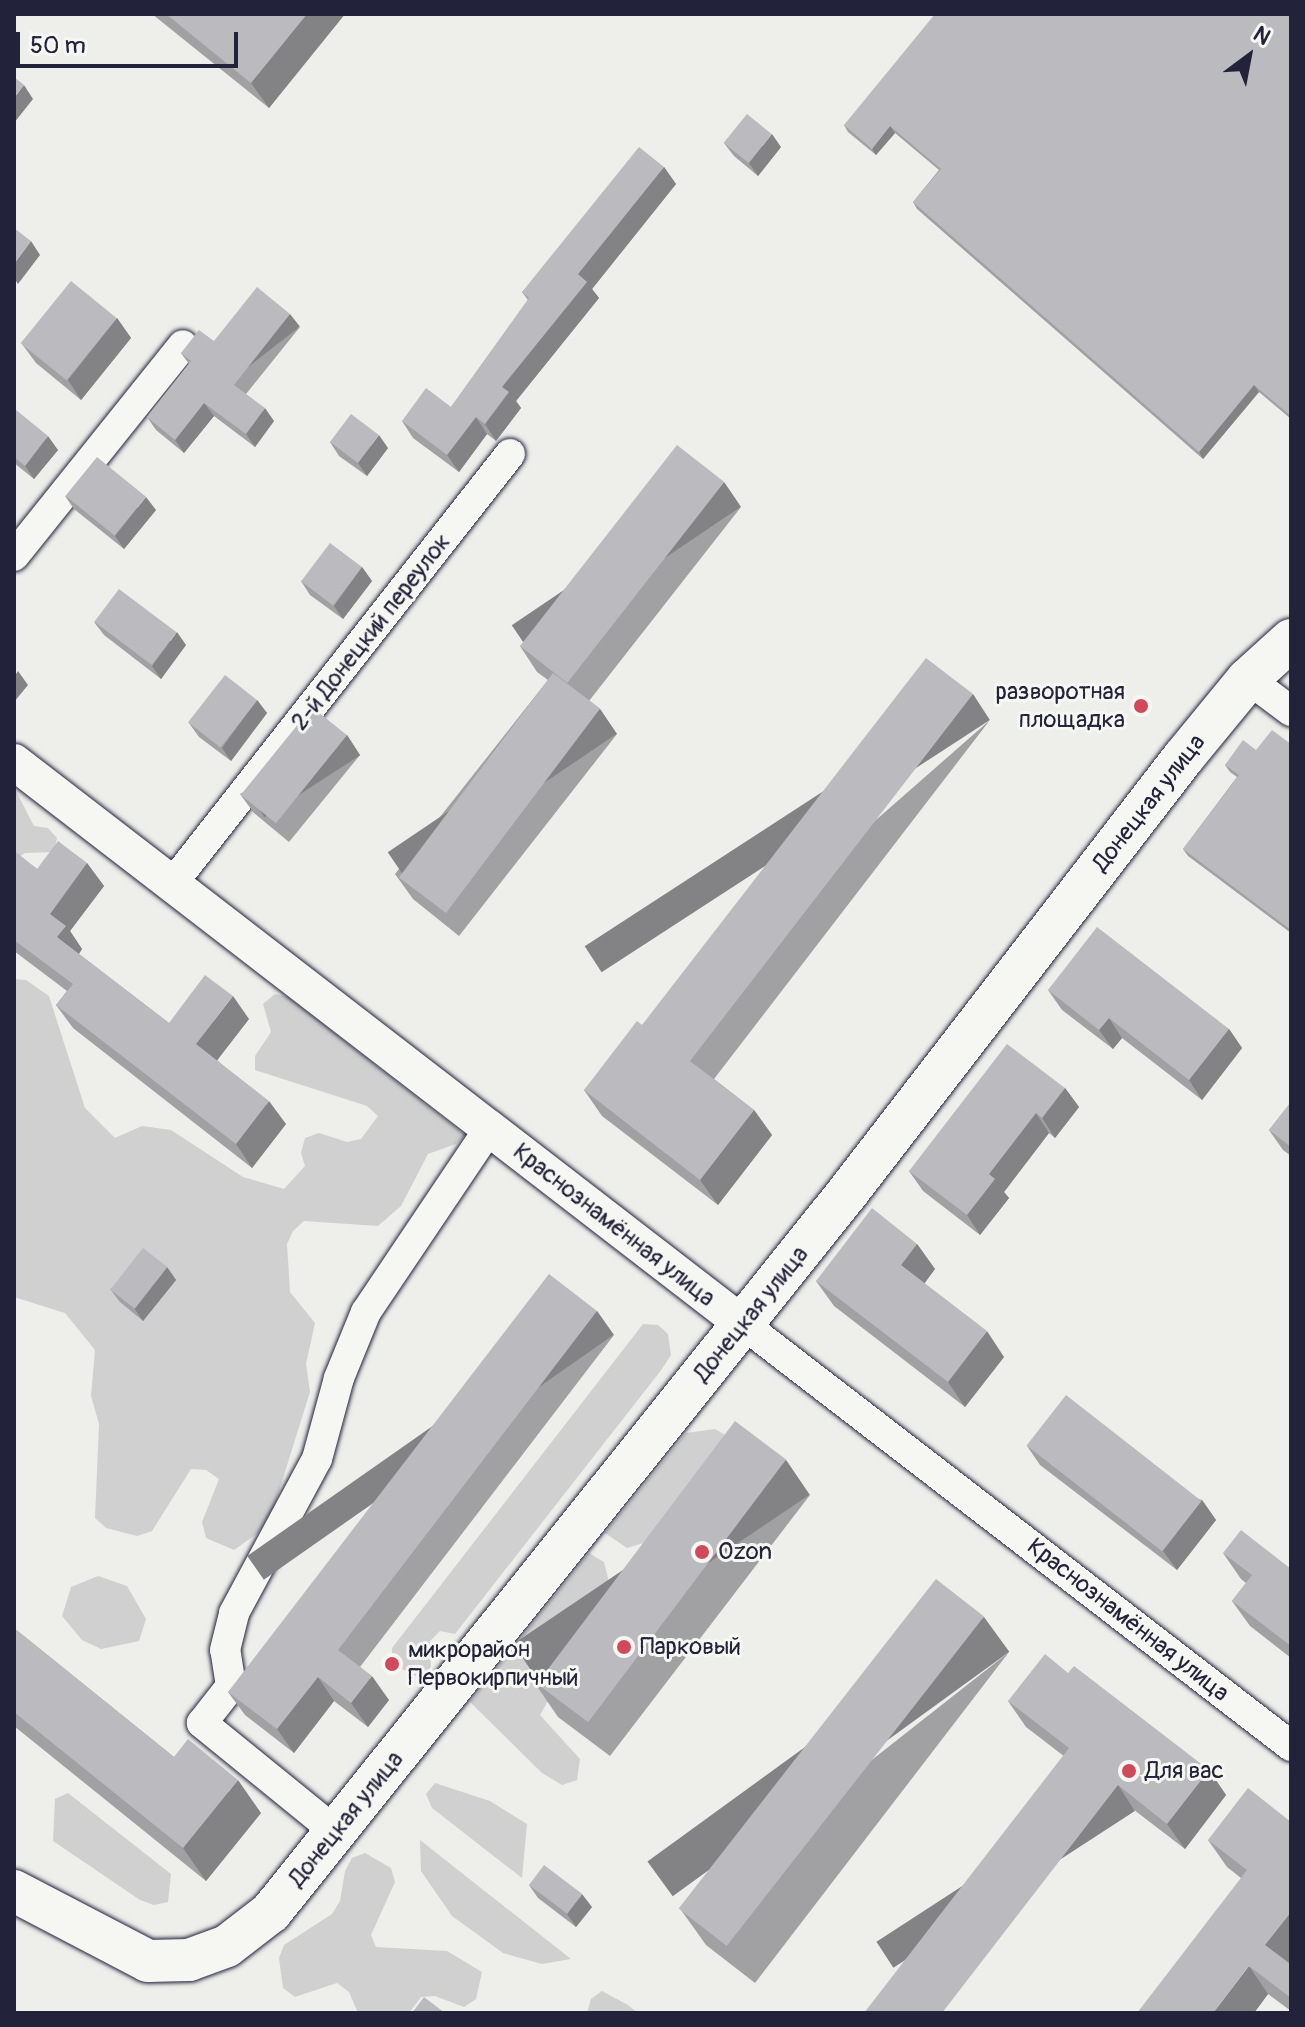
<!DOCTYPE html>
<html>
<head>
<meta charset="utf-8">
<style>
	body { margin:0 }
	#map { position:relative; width:1305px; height:2027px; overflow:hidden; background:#eeeeeb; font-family:Pangolin,sans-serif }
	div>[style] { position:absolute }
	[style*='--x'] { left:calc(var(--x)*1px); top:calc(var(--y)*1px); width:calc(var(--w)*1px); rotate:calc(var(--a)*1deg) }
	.green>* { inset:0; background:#d0d0d1 }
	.roads { filter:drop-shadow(0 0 2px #22223b) drop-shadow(0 0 2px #22223b) }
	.minor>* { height:30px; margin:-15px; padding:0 15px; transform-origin:15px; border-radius:15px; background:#f6f6f2 }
	.tertiary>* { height:36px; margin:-18px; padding:0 18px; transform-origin:18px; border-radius:18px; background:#f6f6f2 }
	.secondary>* { height:42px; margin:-21px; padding:0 21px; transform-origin:21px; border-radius:21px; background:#f6f6f2 }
	.wall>* { inset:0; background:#a1a1a4 }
	.shaded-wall>* { inset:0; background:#838386; transform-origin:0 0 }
	.building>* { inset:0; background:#bbbbbf; transform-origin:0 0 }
	.dots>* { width:22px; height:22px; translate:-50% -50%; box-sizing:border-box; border:4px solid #f6f6f2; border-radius:50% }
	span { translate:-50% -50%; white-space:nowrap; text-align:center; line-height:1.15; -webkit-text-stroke:6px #f6f6f2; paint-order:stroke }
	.street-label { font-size:24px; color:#22223b }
	.poi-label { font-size:24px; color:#22223b }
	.right { translate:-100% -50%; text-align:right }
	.left { translate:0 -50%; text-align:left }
	.frame { position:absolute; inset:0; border:16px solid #22223b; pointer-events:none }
	.north { position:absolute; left:1209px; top:16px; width:80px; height:80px; -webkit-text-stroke:6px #f6f6f2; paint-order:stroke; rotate:32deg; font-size:22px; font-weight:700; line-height:32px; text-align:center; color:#22223b }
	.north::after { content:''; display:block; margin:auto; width:28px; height:36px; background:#22223b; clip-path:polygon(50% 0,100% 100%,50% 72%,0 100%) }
	.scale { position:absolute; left:16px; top:32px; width:222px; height:36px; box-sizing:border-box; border:4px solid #22223b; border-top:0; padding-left:10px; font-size:24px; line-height:28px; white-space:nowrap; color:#22223b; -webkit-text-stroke:6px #f6f6f2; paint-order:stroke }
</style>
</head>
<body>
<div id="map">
	<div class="green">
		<i style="clip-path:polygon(14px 787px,34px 826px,48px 828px,57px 838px,54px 852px,25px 853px,14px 860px)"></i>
		<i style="clip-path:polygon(14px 979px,26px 980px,49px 996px,85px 1108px,115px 1138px,142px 1126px,171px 1130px,243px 1177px,284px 1189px,305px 1166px,301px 1153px,305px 1138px,319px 1133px,347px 1142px,361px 1139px,378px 1116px,367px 1106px,255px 1070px,255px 1056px,271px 1032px,263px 1004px,275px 994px,288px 997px,465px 1135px,456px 1144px,428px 1154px,401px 1206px,378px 1226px,304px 1221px,293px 1231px,287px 1244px,290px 1292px,315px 1323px,306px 1364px,310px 1392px,274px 1507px,258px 1533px,234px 1550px,206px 1538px,202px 1522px,219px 1479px,206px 1470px,191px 1469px,152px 1531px,137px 1536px,106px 1528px,95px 1518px,99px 1424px,91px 1396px,95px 1350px,65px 1313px,14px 1297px)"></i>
		<i style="clip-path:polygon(643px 1324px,658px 1325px,668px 1334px,671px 1355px,662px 1369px,455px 1634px,440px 1631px,430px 1641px,431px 1670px,418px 1677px,392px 1664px,392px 1648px)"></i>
		<i style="clip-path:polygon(715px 1429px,727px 1436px,660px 1538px,627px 1548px,605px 1533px,686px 1433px)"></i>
		<i style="clip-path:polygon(589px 1553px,604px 1562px,611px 1590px,540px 1715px,580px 1759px,577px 1780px,562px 1785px,542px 1773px,470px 1702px)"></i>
		<i style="clip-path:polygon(98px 1576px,127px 1586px,146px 1619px,139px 1641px,101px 1649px,82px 1640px,62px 1616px,71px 1587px)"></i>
		<i style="clip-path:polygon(435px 1783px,490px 1801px,527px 1824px,522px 1878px,432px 1808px,426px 1794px)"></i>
		<i style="clip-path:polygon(68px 1793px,171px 1874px,168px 1902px,154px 1905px,140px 1900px,53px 1841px,55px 1799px)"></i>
		<i style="clip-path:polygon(420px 1840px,571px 1959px,542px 1964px,503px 1953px,452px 1916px,421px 1871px)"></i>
		<i style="clip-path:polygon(365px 1853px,391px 1868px,395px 1882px,371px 1935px,376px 1947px,447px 1951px,482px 1972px,476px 1999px,464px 2007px,435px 1996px,421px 1997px,409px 2013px,358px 2013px,349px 1992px,337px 1983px,295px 1997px,283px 1988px,279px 1958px,284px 1945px,332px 1914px,340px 1901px,345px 1871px,352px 1858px)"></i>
		<i style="clip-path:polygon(602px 1991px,628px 2005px,638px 2013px,587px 2013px,591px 1999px)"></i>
	</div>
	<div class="roads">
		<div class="minor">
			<i style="--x:14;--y:556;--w:270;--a:-51.3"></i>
			<i style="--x:1248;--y:679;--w:54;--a:36.7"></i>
			<i style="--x:172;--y:884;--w:547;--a:-51.83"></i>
			<i style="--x:743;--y:1324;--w:692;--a:37.6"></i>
			<i style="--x:336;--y:1832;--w:173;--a:-140.9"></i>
			<i style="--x:202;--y:1723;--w:47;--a:-51.9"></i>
			<i style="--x:231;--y:1686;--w:36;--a:-99"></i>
			<i style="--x:225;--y:1650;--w:38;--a:-76"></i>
			<i style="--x:234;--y:1613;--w:175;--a:-61.7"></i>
			<i style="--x:317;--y:1459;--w:84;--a:-74.8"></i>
			<i style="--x:339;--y:1378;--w:71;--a:-67.8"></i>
			<i style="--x:366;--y:1312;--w:220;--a:-56.1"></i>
		</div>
		<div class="tertiary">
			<i style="--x:14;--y:762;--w:920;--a:37.63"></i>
		</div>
		<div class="secondary">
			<i style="--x:14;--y:1891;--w:151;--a:27.6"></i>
			<i style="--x:148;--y:1961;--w:41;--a:-1.4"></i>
			<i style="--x:189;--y:1960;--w:40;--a:-20.2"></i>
			<i style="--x:227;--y:1946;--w:56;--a:-37.7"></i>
			<i style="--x:271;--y:1912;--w:923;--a:-51.29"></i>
			<i style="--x:848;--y:1192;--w:548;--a:-52.34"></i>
			<i style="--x:1183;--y:758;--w:102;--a:-50.6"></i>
			<i style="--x:1248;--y:679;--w:58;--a:-42.2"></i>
		</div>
	</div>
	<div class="wall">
		<i style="clip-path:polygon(152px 14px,345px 14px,269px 108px)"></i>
		<i style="clip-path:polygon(1291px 14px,1291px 419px,1259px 392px,1203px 459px,917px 209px,913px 202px,939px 170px,895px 133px,876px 155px,848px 132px,844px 125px)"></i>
		<i style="clip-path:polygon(724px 143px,781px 147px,758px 176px,734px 156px)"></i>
		<i style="clip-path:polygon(664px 167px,676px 184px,592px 289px,599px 298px,516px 401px,521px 408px,496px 441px,487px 434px,459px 472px,413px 438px,402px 421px,451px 407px,528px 300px,522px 292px)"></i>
		<i style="clip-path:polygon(117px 318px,131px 338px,81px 400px,36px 363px,22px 344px)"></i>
		<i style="clip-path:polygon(300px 327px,246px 394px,274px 421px,255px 447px,214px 416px,184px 453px,156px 430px,147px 417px,189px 364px,181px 353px,214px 341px)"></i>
		<i style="clip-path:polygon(14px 412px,58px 450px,34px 479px,14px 463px)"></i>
		<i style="clip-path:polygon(330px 442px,388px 448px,367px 476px,339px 456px)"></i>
		<i style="clip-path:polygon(724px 482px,741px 507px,589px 701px,600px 709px,617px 734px,459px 936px,413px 899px,395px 874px,548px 680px,537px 672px,520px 646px)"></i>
		<i style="clip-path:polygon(65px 496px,156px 510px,124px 549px,74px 509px)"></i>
		<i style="clip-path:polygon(362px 567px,372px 581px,343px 619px,310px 595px,301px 581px)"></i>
		<i style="clip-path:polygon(94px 622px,186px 645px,161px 679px,104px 635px)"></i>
		<i style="clip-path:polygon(257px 700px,267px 713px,231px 761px,199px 737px,189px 723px)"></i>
		<i style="clip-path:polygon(990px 720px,714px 1079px,754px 1110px,772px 1135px,718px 1205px,602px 1116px,584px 1090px,642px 1025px)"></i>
		<i style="clip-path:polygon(347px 735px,360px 755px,289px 842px,254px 813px,240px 794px)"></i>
		<i style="clip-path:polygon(1291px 744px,1291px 933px,1188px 856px,1183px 849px,1237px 777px,1230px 772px,1225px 765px,1256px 750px)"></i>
		<i style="clip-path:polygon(14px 851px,37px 869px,87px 863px,104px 886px,70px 931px,82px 949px,79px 954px,169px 1023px,249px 1019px,217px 1060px,286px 1124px,252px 1168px,73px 1028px,56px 1005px,67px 991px,14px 951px)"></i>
		<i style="clip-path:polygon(1048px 990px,1229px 1029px,1242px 1048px,1202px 1100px,1122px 1038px,1113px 1049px,1062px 1010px)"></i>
		<i style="clip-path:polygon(1065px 1088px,1079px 1107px,1055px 1138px,1049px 1133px,1004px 1192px,1009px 1198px,980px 1235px,923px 1191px,909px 1171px)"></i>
		<i style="clip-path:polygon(1291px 1102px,1291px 1156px,1283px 1150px,1269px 1130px)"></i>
		<i style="clip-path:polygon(917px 1244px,935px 1269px,924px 1283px,1004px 1357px,965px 1407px,834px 1306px,816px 1281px)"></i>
		<i style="clip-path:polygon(167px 1267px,176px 1280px,143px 1321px,120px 1302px,110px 1289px)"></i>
		<i style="clip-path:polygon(597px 1311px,614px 1335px,360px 1667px,389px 1700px,368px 1727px,334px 1701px,294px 1753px,245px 1715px,228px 1692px)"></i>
		<i style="clip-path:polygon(1027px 1446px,1202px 1500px,1216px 1520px,1177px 1570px,1040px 1465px)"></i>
		<i style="clip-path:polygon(786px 1460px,810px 1495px,610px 1756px,558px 1717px,534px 1682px)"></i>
		<i style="clip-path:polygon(1223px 1553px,1291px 1569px,1291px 1658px,1250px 1626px,1232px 1601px,1246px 1583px,1241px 1579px)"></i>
		<i style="clip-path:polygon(14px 1628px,174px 1757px,261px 1813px,206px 1881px,14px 1726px)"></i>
		<i style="clip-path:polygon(1009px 1652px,755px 1983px,706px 1945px,681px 1910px)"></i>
		<i style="clip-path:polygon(1068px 1673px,1209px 1770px,1226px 1795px,1185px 1849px,1026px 1727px,1008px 1701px)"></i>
		<i style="clip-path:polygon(1291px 1822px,1291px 2011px,1268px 1994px,1254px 2013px,1241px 1878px,1227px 1867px,1208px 1840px)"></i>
		<i style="clip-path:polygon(529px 1885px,592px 1907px,576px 1927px,538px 1898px)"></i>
	</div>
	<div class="shaded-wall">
		<i style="clip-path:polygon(307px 14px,345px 14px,269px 108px,251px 83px)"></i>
		<i style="clip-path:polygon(24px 85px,33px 99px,14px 123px,14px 98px)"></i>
		<i style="clip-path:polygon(890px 126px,895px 133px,876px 155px,872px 149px)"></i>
		<i style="clip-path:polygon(772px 134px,781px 147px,758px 176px,749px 163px)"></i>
		<i style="clip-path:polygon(664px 167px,676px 184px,592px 289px,599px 298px,516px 401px,521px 408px,496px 441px,485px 424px,502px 387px,578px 274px)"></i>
		<i style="clip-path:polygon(31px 241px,40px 255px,18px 284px,14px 278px,14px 264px)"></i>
		<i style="left:290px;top:314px;width:16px;height:90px;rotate:52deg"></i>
		<i style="clip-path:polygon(117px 318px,131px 338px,81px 400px,68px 380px)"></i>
		<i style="clip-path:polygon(1254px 385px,1259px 392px,1203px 459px,1199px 452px)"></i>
		<i style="clip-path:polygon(204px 403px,214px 416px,184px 453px,175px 440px)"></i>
		<i style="clip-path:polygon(265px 408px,274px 421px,255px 447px,246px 434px)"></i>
		<i style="clip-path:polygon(476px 417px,487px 434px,459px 472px,447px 455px)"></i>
		<i style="clip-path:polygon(379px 435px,388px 448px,367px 476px,358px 463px)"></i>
		<i style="clip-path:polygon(48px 436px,58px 450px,34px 479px,25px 466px)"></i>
		<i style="left:724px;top:482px;width:30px;height:256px;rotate:56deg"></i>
		<i style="clip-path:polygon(146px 497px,156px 510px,124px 549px,115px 536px)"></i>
		<i style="clip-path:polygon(362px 567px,372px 581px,343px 619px,334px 606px)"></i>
		<i style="clip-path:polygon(177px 632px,186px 645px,161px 679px,152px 666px)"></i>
		<i style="clip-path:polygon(18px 671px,28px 685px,14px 702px,14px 677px)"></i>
		<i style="left:973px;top:694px;width:31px;height:463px;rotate:57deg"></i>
		<i style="clip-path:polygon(257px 700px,267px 713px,231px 761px,222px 748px)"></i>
		<i style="left:600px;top:709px;width:30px;height:256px;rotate:56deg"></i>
		<i style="left:347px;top:735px;width:24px;height:114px;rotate:57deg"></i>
		<i style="clip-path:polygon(87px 863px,104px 886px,70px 931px,82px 949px,74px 961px,57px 937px,50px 914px)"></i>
		<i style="clip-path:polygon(233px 996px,249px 1019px,212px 1067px,196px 1044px)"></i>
		<i style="clip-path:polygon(1109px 1018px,1122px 1038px,1113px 1049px,1099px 1030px)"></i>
		<i style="clip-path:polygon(1229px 1029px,1242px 1048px,1202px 1100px,1189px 1080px)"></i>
		<i style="clip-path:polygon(1065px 1088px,1079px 1107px,1055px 1138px,1042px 1118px)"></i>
		<i style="clip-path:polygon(269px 1101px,286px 1124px,252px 1168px,236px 1144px)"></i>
		<i style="clip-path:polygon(754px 1110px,772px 1135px,718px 1205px,700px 1180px)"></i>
		<i style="clip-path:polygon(1036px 1113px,1049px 1133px,1004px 1192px,1009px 1198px,980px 1235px,967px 1215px,989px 1174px)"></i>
		<i style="clip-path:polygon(917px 1244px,935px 1269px,919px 1291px,901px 1265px)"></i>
		<i style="clip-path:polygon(167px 1267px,176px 1280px,143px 1321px,134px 1308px)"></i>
		<i style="left:597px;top:1311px;width:29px;height:427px;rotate:55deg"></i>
		<i style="clip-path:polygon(987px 1331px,1004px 1357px,965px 1407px,948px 1382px)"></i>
		<i style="left:786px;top:1460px;width:42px;height:329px;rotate:56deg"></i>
		<i style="clip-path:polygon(1202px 1500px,1216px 1520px,1177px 1570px,1163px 1551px)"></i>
		<i style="left:984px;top:1617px;width:43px;height:416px;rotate:54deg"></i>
		<i style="clip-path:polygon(372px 1676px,389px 1700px,368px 1727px,351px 1703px)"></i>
		<i style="clip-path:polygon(318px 1677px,334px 1701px,294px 1753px,277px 1729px)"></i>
		<i style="clip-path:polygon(1209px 1770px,1226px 1795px,1185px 1849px,1167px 1824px)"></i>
		<i style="clip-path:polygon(238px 1780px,261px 1813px,206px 1881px,183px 1848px)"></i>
		<i style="left:1118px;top:1785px;width:31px;height:288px;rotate:57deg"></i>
		<i style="clip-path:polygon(582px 1894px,592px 1907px,576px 1927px,567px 1914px)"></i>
		<i style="clip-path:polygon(1291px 1912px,1291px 1964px,1265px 1945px)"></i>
		<i style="clip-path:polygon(1249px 1966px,1268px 1994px,1254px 2013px,1213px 2013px)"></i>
	</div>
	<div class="building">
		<i style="clip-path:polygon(166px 14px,307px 14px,251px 83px)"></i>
		<i style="clip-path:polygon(935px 14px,1291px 14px,1291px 416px,1254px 385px,1199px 452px,913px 202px,941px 169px,890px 126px,872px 149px,844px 125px)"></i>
		<i style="clip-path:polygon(14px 77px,24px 85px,14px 98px)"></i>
		<i style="left:747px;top:114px;width:32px;height:37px;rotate:39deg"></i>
		<i style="clip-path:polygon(639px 147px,664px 167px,578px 274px,587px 282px,502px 387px,509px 392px,485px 424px,476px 417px,447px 455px,402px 421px,426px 388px,451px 407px,529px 298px,522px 292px)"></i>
		<i style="clip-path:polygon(14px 228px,31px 241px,14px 264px)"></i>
		<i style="left:71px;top:281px;width:59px;height:80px;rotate:39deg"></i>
		<i style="clip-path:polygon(257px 287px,290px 314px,234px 385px,265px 408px,246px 434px,204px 403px,175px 440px,147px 417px,191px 361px,181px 353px,199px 330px,214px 341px)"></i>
		<i style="clip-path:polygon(16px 410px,48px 436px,25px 466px,14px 457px,14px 412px)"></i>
		<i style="left:351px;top:414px;width:35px;height:35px;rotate:37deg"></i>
		<i style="left:677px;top:445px;width:60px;height:255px;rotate:38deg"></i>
		<i style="left:97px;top:457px;width:63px;height:50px;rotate:39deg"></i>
		<i style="left:330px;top:543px;width:40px;height:48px;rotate:37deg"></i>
		<i style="left:119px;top:589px;width:72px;height:41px;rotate:37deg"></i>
		<i style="clip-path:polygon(926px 658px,973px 694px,690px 1061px,754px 1110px,700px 1180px,584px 1090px,637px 1021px,642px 1025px)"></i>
		<i style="left:553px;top:673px;width:59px;height:256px;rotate:37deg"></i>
		<i style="left:225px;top:675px;width:41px;height:60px;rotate:38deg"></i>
		<i style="left:312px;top:707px;width:45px;height:113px;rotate:39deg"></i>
		<i style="clip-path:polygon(1272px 730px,1291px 744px,1291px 930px,1183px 849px,1239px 775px,1225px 765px,1243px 740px,1256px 750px)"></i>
		<i style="clip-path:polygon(58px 841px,87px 863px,50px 914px,66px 926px,57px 937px,169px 1023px,205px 975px,233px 996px,196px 1044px,269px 1101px,236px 1144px,56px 1005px,73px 984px,14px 940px,14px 851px,37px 869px)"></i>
		<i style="clip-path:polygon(1097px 927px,1229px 1029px,1189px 1080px,1109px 1018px,1099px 1030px,1048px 990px)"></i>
		<i style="clip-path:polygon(1007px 1044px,1065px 1088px,1042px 1118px,1036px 1113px,989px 1174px,995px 1179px,967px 1215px,909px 1171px)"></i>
		<i style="clip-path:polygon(1291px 1102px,1291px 1147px,1269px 1130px)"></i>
		<i style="clip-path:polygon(872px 1208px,917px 1244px,901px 1265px,987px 1331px,948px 1382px,816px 1281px)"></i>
		<i style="left:143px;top:1248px;width:31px;height:53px;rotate:38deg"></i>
		<i style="clip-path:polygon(549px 1274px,597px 1311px,338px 1650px,372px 1676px,351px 1703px,318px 1677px,277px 1729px,228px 1692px)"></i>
		<i style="left:1066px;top:1395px;width:172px;height:64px;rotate:38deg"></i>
		<i style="left:735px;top:1421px;width:64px;height:329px;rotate:37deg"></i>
		<i style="clip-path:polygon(1241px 1530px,1291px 1569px,1291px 1646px,1232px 1601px,1252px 1575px,1223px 1553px)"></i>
		<i style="left:936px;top:1579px;width:61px;height:418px;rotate:38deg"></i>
		<i style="clip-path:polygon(14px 1628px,174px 1757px,188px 1739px,238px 1780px,183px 1848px,14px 1712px)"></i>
		<i style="clip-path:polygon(1045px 1654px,1068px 1673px,1074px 1666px,1209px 1770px,1167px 1824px,1118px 1785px,942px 2013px,864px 2013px,1069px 1748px,1008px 1701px)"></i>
		<i style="clip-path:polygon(1248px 1788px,1291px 1822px,1291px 1912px,1265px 1945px,1291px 1965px,1291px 1998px,1249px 1966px,1213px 2013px,1137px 2013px,1247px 1870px,1208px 1840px)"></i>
		<i style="left:544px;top:1865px;width:48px;height:25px;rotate:37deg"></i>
		<i style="clip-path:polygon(424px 1997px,445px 2013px,412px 2013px)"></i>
	</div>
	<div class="dots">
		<i style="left:1141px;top:706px;background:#d1495b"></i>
		<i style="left:702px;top:1552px;background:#d1495b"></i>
		<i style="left:624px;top:1647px;background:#d1495b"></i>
		<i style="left:392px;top:1664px;background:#d1495b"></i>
		<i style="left:1129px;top:1771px;background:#d1495b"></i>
	</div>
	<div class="street-label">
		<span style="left:371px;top:632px;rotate:-52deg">2-й Донецкий переулок</span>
		<span style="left:1149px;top:803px;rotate:-52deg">Донецкая улица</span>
		<span style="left:614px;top:1225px;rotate:38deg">Краснознамённая улица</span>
		<span style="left:751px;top:1314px;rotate:-51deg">Донецкая улица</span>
		<span style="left:1128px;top:1620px;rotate:38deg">Краснознамённая улица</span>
		<span style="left:346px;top:1819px;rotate:-51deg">Донецкая улица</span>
	</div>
	<div class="poi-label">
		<span class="right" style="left:1125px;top:706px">разворотная<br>площадка</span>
		<span class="left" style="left:718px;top:1552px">Ozon</span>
		<span class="left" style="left:640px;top:1647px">Парковый</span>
		<span class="left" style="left:408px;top:1664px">микрорайон<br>Первокирпичный</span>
		<span class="left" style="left:1145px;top:1771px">Для вас</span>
	</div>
	<div class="frame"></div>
	<div class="north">N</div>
	<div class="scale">50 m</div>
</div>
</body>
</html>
